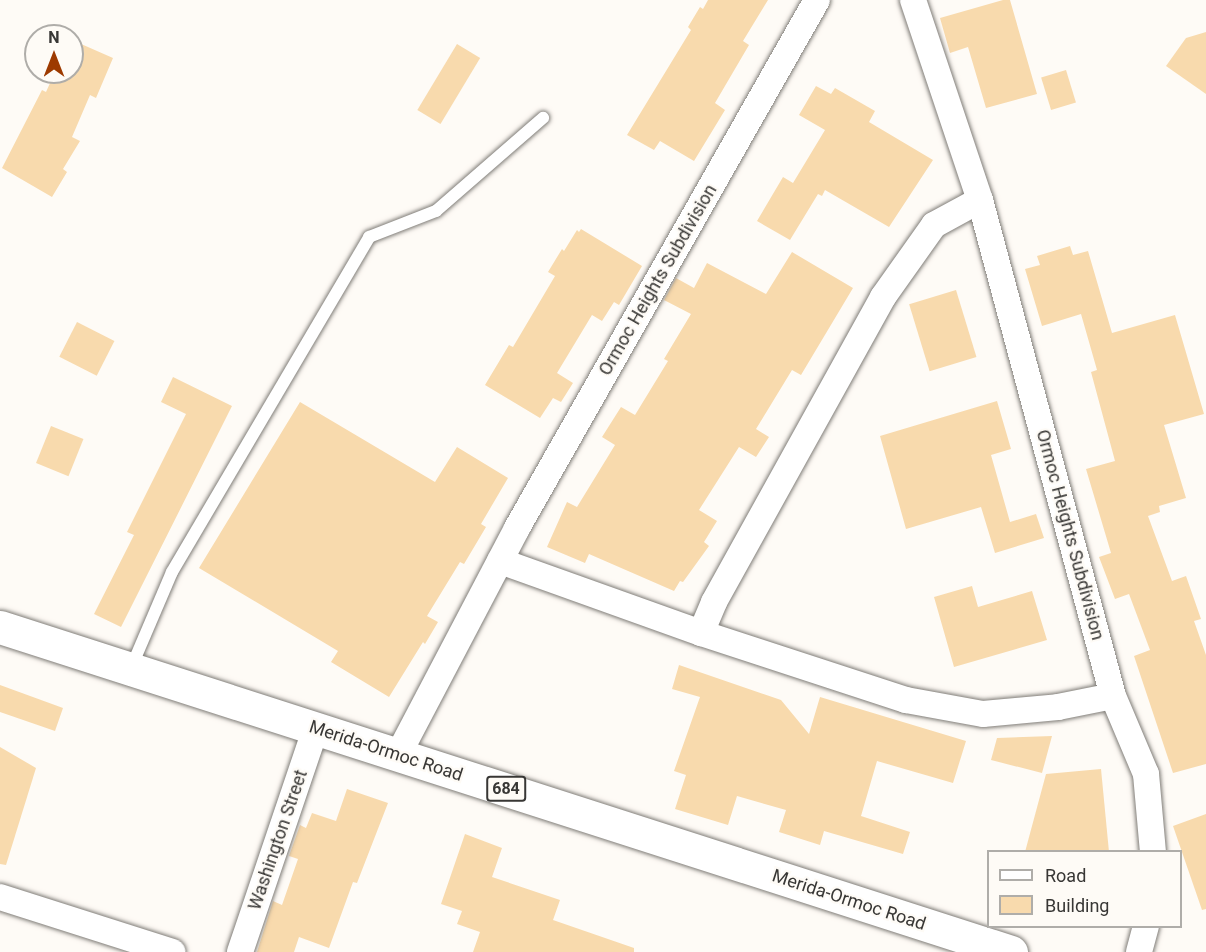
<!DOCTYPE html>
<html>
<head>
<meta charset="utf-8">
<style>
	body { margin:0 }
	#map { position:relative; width:1206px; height:952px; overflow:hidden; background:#fefbf6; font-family:Roboto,sans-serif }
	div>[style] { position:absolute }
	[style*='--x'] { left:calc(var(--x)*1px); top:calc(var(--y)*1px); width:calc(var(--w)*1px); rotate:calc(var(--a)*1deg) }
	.building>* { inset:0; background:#f8daad; transform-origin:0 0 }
	.roads { filter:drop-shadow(0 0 2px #807d78) drop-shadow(0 0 2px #807d78) }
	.service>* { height:12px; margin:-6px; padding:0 6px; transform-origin:6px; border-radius:6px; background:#fff }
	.minor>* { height:26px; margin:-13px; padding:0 13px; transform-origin:13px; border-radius:13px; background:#fff }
	.trunk>* { height:33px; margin:-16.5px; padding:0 16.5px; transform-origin:16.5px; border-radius:16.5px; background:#fff }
	span { translate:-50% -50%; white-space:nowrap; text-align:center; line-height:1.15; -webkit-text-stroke:4.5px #fefbf6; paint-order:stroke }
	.shield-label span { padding:2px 4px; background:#fefbf6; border:2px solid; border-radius:4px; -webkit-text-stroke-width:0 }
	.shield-label { font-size:16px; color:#383735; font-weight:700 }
	.street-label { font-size:18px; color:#383735 }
	.legend { position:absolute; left:987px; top:850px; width:195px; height:78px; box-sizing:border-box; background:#fefbf6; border:2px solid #afada9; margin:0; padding:8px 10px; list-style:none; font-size:18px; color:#383735 }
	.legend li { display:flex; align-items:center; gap:12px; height:30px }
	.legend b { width:30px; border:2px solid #afada9 }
	.north { position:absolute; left:24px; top:24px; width:60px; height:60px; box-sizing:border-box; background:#fefbf6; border:2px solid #afada9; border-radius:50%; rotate:0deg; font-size:16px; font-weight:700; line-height:24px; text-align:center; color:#383735 }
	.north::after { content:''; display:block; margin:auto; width:21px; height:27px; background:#9d3a00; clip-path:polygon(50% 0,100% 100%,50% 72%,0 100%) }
</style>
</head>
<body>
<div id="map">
	<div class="building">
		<i style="clip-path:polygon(708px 0,768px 0,743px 41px,749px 45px,715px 103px,725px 110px,694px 161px,660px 141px,654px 150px,627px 135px,691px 30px,688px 27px,700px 7px,703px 9px)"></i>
		<i style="clip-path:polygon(1003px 0,1010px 0,1037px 94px,986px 108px,968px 47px,950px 53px,940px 18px)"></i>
		<i style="clip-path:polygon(1206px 32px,1206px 94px,1166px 66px,1186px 38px)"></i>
		<i style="clip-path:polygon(72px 40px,113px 58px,96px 98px,90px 95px,72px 137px,80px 141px,63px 169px,67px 172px,52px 197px,2px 168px,42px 90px,46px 92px,55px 72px,72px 72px)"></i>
		<i style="left:457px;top:44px;width:27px;height:77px;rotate:31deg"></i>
		<i style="left:1066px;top:70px;width:34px;height:26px;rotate:73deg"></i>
		<i style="clip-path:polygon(816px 86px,831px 94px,835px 88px,875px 111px,869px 122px,933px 160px,889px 227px,825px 190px,822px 196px,818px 194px,790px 240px,757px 221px,783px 177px,793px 183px,825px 130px,799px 115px)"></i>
		<i style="clip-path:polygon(581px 229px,642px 266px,619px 305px,614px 302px,602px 321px,592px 315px,557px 373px,573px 383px,561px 402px,553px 398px,540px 418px,485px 385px,509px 345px,513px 347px,555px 276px,548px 272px,562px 249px,564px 251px,577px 230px,579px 232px)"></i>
		<i style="clip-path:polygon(1070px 246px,1073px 255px,1088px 251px,1112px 333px,1175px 315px,1204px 414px,1164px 425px,1186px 498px,1159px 506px,1160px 512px,1148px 516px,1172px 581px,1186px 576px,1201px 619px,1194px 621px,1206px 655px,1206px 764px,1173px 773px,1134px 656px,1150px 650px,1129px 594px,1115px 599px,1099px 557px,1111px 553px,1086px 469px,1115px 461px,1091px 372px,1097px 370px,1081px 314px,1042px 326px,1025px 269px,1040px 265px,1037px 256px)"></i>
		<i style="clip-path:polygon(792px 252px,853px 288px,801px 375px,792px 370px,756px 429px,769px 437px,756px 457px,739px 447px,699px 510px,717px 521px,704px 542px,709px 546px,683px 582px,680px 581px,674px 591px,589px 554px,585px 563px,547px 547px,567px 502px,577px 507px,615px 445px,602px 437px,621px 407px,635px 415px,668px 361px,664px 359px,691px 314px,664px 300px,676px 278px,694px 288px,707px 263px,766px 294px)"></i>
		<i style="left:956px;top:290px;width:70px;height:49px;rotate:73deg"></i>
		<i style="left:77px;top:322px;width:42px;height:39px;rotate:27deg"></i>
		<i style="clip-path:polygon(173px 377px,232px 406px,121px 627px,94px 614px,134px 535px,127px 532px,186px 414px,161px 402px)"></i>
		<i style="clip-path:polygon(997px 401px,1011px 449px,991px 455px,1010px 522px,1036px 514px,1044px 538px,995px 553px,981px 507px,906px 529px,880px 436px)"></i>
		<i style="clip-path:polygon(300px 402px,435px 482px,457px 447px,508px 478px,481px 524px,486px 527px,464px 564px,460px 562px,427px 616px,438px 622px,425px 644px,423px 642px,389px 697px,331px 662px,338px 651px,199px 568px)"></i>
		<i style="left:51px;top:426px;width:35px;height:40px;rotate:22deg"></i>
		<i style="clip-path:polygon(972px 586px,978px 607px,1032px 591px,1047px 640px,954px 667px,934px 597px)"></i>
		<i style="clip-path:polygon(679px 665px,781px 700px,809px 734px,820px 697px,966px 741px,953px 783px,877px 761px,861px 816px,910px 832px,903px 854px,824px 831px,820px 845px,779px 832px,786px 810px,737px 796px,728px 825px,675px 809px,686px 775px,674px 771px,700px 697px,672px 689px)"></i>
		<i style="clip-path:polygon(0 685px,63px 708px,55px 731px,0 712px)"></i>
		<i style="clip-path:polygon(1052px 736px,1042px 773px,991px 760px,997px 738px)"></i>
		<i style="clip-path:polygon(0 747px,36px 768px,6px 865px,0 864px)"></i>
		<i style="clip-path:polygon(1101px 769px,1109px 852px,1025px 852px,1046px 774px)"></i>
		<i style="clip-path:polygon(347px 789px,388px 803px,357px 883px,353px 882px,329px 948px,299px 937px,294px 952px,257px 952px,273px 901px,282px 905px,298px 859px,289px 856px,300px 825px,306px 828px,312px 813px,336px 821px)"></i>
		<i style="clip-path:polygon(1206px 814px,1206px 909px,1202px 910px,1173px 826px)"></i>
		<i style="clip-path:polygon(465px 834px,502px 848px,492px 877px,560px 900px,553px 920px,634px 948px,634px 952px,473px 952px,480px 932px,457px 924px,462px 911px,441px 904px)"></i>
	</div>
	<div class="roads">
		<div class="service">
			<i style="--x:131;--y:668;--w:104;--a:-66.9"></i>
			<i style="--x:172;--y:572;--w:389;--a:-59.5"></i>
			<i style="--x:369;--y:237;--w:72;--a:-21.2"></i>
			<i style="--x:436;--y:211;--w:142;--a:-41"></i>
		</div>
		<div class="minor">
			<i style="--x:913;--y:0;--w:211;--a:71.5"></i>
			<i style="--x:980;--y:200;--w:514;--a:74.99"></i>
			<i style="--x:1113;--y:696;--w:85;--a:67.1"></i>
			<i style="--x:1146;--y:774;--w:78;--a:84.9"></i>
			<i style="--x:500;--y:561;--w:214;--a:19.7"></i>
			<i style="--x:701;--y:633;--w:216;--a:18.1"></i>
			<i style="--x:906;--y:700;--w:78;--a:10.3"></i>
			<i style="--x:983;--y:714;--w:75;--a:-5.3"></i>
			<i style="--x:1058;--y:707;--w:56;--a:-11.3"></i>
			<i style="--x:701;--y:633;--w:34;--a:-67"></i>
			<i style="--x:714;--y:602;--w:349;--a:-61"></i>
			<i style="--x:883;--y:297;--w:88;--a:-54.7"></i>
			<i style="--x:934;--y:225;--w:52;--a:-28.5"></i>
			<i style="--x:398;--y:755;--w:256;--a:-62.3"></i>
			<i style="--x:517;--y:528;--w:607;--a:-60.4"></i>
			<i style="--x:0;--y:897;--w:181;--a:17.7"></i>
			<i style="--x:240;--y:952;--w:237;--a:-71.3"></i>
			<i style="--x:1139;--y:952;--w:27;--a:-75"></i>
		</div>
		<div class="trunk">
			<i style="--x:0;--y:627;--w:1062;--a:17.82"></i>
		</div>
	</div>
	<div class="shield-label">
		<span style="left:506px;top:789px">684</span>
	</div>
	<div class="street-label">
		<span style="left:658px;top:280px;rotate:-60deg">Ormoc Heights Subdivision</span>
		<span style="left:1070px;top:535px;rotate:75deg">Ormoc Heights Subdivision</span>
		<span style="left:386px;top:751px;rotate:18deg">Merida-Ormoc Road</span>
		<span style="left:278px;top:840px;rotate:-71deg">Washington Street</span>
		<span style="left:849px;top:900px;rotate:18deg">Merida-Ormoc Road</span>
	</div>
	<ul class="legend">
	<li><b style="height:8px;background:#fff"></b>Road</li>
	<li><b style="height:16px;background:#f8daad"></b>Building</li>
	</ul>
	<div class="north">N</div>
</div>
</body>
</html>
